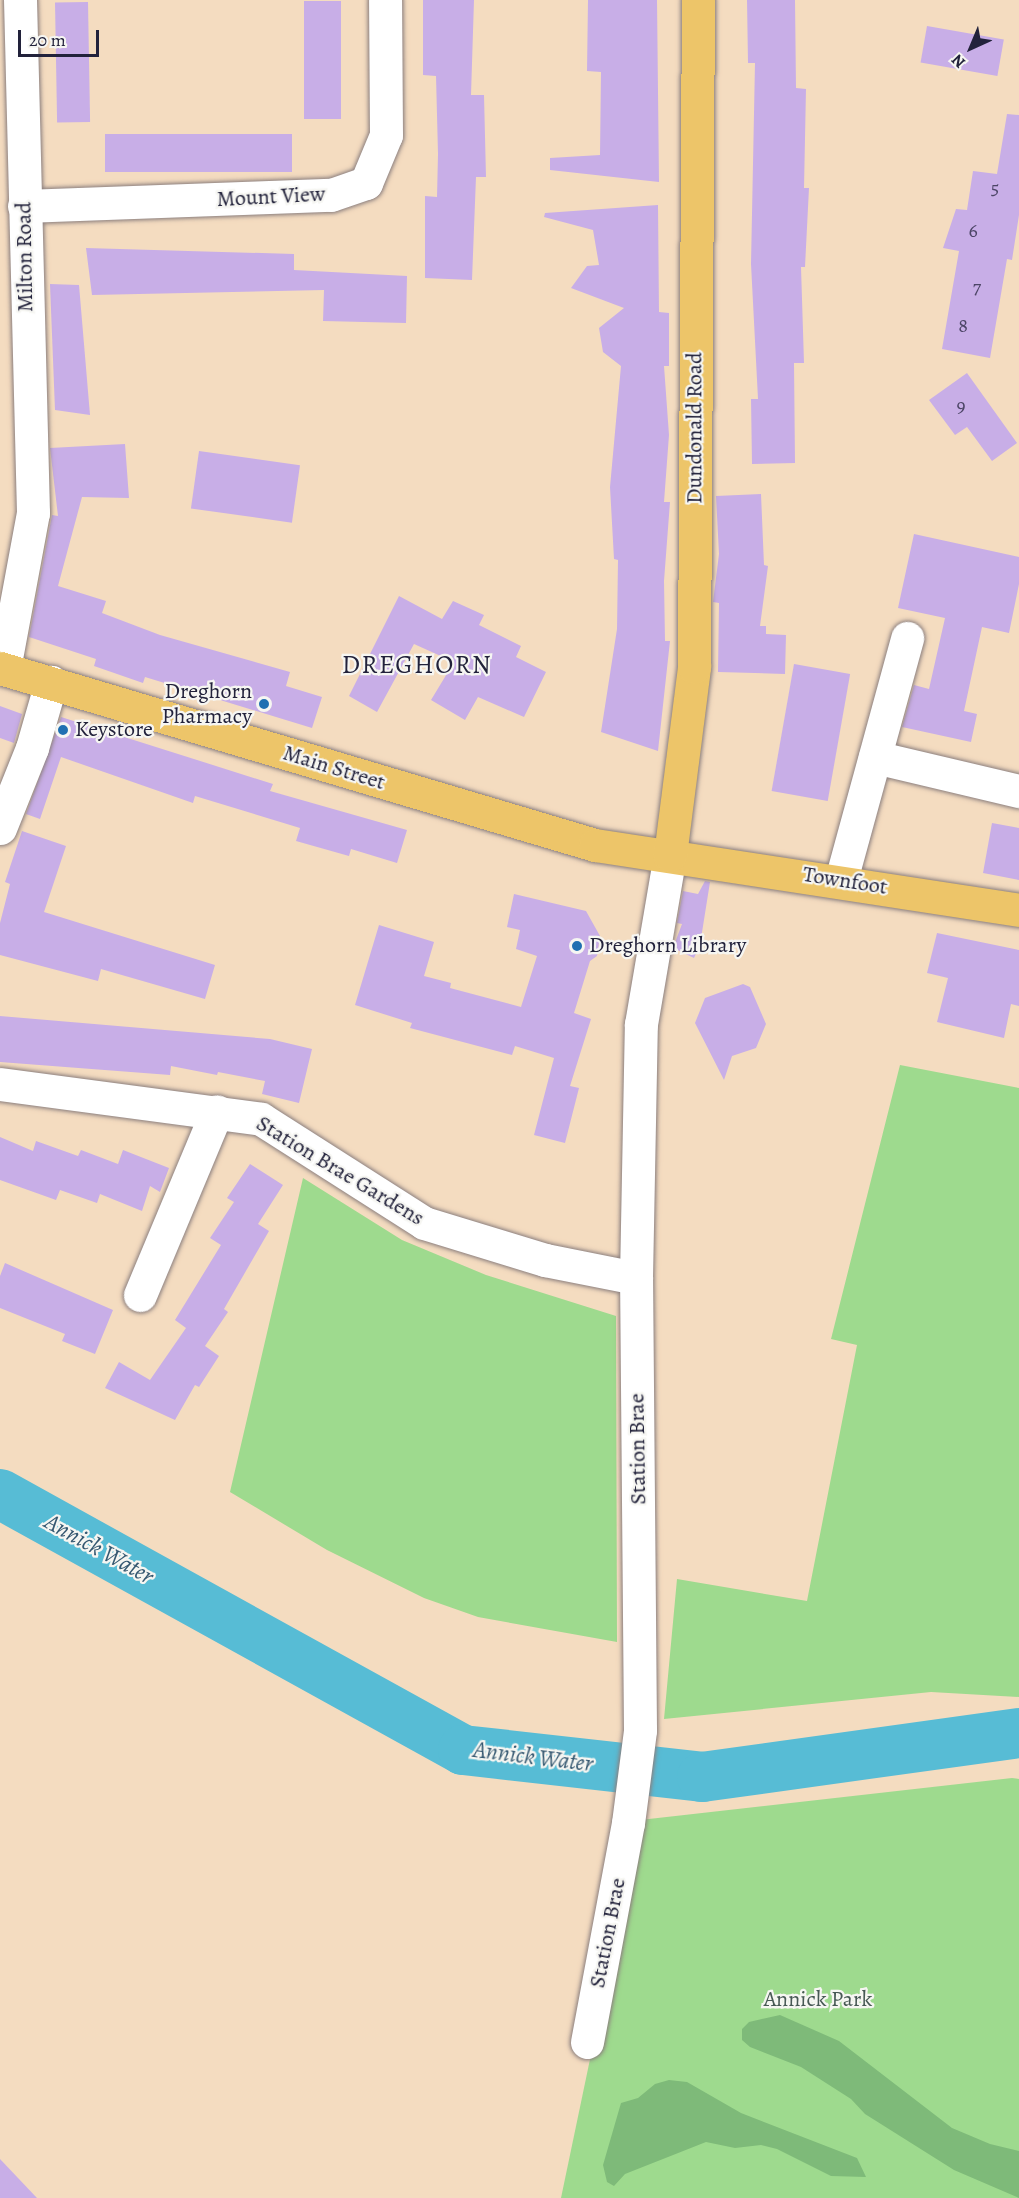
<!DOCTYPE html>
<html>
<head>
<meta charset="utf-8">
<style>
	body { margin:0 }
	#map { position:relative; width:1019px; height:2198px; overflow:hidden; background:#f4dcc0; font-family:Alegreya,serif }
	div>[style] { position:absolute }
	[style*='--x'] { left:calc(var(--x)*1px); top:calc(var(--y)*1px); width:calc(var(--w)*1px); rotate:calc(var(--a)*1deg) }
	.green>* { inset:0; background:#9eda8e }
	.forest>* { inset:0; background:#7eba79 }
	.river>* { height:50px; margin:-25px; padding:0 25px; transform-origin:25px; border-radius:25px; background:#57bcd5 }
	.building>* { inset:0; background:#c8aee7; transform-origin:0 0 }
	.roads { filter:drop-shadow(0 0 2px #8b7f7e) drop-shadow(0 0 2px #8b7f7e) }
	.minor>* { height:33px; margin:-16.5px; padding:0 16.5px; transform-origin:16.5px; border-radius:16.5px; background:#fff }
	.major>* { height:33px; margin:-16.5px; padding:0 16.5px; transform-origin:16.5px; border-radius:16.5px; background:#edc569 }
	.dots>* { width:16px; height:16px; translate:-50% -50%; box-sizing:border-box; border:3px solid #f6f6f2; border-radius:50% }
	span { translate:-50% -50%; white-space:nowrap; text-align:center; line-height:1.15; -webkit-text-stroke:4.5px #f6f6f2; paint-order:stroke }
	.number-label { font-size:20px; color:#4c4566 }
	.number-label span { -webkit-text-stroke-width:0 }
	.street-label { font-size:22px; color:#22223b }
	.poi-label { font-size:22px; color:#22223b }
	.right { translate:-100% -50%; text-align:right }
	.left { translate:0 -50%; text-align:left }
	.park-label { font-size:22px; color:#475954 }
	.water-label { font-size:24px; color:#355871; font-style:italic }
	.quarter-label { font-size:26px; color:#22223b; letter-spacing:1.5px }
	.north { position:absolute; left:941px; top:18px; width:60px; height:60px; -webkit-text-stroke:4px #f6f6f2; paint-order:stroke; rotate:224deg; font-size:16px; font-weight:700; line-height:24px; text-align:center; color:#22223b }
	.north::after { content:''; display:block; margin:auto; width:21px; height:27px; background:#22223b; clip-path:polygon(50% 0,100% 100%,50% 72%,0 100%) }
	.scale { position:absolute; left:18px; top:30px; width:81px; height:27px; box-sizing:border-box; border:3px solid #22223b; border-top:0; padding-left:8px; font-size:18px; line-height:21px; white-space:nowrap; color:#22223b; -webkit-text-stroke:4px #f6f6f2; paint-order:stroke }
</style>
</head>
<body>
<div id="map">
	<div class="green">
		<i style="clip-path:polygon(900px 1065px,1019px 1088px,1019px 1697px,931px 1692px,664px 1719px,677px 1579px,807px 1601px,857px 1345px,831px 1339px)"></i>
		<i style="clip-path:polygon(303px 1178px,402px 1240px,486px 1275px,616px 1316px,617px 1642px,478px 1617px,424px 1598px,327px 1550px,230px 1492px)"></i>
		<i style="clip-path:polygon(1012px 1778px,1019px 1779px,1019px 2198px,561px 2198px,640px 1820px)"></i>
	</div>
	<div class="forest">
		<i style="clip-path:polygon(780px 2015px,839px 2041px,952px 2128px,990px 2144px,1019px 2151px,1019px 2198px,954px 2170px,865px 2114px,851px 2099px,801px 2067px,750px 2047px,742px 2040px,742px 2029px,749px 2022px)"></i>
		<i style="clip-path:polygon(669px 2080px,687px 2082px,741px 2113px,857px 2158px,866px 2177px,831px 2176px,777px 2149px,761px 2145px,735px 2148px,706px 2142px,625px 2174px,614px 2186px,607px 2182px,603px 2165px,621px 2103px,638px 2098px,655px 2084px)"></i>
	</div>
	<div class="river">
		<i style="--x:0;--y:1494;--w:529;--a:28.94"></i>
		<i style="--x:463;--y:1750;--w:241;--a:6.4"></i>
		<i style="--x:702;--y:1777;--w:320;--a:-7.9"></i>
	</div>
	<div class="building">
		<i style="clip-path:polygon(423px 0,474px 0,471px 95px,484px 95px,486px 177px,476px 177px,472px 280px,425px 278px,425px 196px,437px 197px,438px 154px,436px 76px,423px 75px)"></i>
		<i style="clip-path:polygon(588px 0,657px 0,659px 182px,550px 170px,550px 158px,600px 155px,601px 72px,587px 71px)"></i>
		<i style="clip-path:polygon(747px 0,795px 0,796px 88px,806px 89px,804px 188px,809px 188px,805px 267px,801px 267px,804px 363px,794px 363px,795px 463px,752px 464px,751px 399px,758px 399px,751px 264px,755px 63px,748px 63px)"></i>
		<i style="left:304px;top:1px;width:37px;height:118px"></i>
		<i style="left:88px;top:2px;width:120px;height:33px;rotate:89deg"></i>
		<i style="left:927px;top:26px;width:78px;height:37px;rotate:10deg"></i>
		<i style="clip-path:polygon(1007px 114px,1019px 115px,1019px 215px,1012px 260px,1007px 259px,990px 358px,942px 349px,959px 251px,943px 248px,956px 209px,967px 210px,973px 171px,997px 174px)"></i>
		<i style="left:105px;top:134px;width:187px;height:38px"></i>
		<i style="clip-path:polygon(658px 205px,659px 312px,669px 313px,669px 366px,664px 366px,669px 435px,664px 502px,670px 502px,664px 581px,665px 641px,670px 641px,658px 751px,601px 732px,617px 629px,618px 560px,614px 559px,610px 487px,621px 366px,603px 352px,599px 328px,624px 308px,571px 288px,587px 266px,599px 265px,593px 230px,544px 217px,545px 213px)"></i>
		<i style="clip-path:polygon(86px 248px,294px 254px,294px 270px,407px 276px,406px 323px,323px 321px,324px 290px,92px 295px)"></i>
		<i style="clip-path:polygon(50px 284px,79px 285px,90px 415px,55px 410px)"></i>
		<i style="clip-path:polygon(967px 373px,1017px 443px,992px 461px,967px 427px,955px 435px,929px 400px)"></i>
		<i style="clip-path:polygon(125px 444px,129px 498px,82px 497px,58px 586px,106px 601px,102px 613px,160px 635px,290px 672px,286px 686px,322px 697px,312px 728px,145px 677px,143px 683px,94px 666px,96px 659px,29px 637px,52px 515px,58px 516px,50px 448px)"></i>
		<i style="left:199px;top:451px;width:102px;height:58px;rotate:8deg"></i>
		<i style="clip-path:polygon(761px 494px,764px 565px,768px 566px,760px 626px,766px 626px,766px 634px,786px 635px,785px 674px,718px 672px,719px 603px,713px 602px,719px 554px,716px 496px)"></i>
		<i style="clip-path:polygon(914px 534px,1019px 557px,1019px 584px,1009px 633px,982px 627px,964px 711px,977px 714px,971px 742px,902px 727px,914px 685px,929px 689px,945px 618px,898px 608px)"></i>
		<i style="clip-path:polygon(399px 596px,442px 619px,453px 601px,484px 615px,479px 625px,521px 646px,516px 657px,546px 672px,524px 717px,478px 697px,465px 720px,431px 700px,454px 662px,414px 644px,377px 712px,349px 696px)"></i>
		<i style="left:794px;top:664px;width:57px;height:129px;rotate:10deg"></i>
		<i style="clip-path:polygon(0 706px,22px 714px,14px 743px,0 738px)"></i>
		<i style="clip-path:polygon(61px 717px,273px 784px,270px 791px,407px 830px,397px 863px,351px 849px,349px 856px,296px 841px,300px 828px,195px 796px,193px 803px,61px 757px,40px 819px,26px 814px)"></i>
		<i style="clip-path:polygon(992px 823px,1019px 828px,1019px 880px,983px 873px)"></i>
		<i style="clip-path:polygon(22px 831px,66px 846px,44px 912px,215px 965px,205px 999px,101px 969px,98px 981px,0 955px,0 923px,10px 884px,5px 882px)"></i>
		<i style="clip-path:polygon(705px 881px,710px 882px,700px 945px,694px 958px,673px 948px,682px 924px,677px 923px,683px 891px,698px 894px)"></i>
		<i style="clip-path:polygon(514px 894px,586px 911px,600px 936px,597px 956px,590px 961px,574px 1013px,591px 1019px,570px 1086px,579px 1088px,565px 1143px,534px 1135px,554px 1058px,515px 1046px,512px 1055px,410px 1028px,412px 1023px,355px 1005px,379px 925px,434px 942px,424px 976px,451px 983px,450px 988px,521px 1007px,537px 956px,516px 949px,520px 930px,507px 927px)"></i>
		<i style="clip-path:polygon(937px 933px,1019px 950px,1019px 1006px,1011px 1004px,1004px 1038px,937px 1022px,948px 978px,927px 973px)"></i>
		<i style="clip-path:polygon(743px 984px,750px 987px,766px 1024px,756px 1048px,732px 1056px,724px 1080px,695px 1023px,705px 998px)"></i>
		<i style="clip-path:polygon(0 1016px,270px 1039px,312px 1049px,299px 1103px,262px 1094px,265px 1081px,218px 1072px,217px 1075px,171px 1066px,170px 1075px,0 1062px)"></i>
		<i style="clip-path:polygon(0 1137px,33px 1151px,36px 1141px,78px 1156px,81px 1150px,118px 1164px,123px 1150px,169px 1168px,160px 1192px,150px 1186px,142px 1211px,100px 1194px,97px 1203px,60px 1190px,56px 1200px,0 1180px)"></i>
		<i style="clip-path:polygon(250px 1164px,283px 1185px,258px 1224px,269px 1231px,224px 1309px,228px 1312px,205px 1346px,219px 1356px,199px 1387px,195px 1385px,175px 1420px,105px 1388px,119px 1362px,150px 1380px,186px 1328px,175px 1320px,221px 1245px,210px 1238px,234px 1202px,227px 1198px)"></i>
		<i style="clip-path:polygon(5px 1263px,113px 1310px,95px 1354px,62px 1341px,65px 1334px,0 1308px,0 1276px)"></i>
		<i style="clip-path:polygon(0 2159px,37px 2198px,0 2198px)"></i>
	</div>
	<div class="roads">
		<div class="minor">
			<i style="--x:24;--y:206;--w:307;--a:-2.1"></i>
			<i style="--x:331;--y:195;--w:37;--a:-19"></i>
			<i style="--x:366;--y:183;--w:52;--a:-67.4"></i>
			<i style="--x:386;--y:135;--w:135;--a:-90.4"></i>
			<i style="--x:4;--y:669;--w:159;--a:-79.5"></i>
			<i style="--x:33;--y:513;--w:513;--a:-91.45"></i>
			<i style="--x:875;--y:757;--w:148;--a:13.3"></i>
			<i style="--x:0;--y:828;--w:86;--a:-68.2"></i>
			<i style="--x:32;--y:748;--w:69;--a:-73.9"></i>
			<i style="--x:841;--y:880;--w:251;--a:-74.7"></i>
			<i style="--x:0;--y:1084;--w:263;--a:7.6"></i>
			<i style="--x:261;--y:1119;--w:193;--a:32.5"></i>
			<i style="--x:424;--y:1223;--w:127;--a:17"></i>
			<i style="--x:545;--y:1260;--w:93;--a:11.2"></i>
			<i style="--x:140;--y:1295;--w:199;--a:-67.3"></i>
			<i style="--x:587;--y:2042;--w:223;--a:-79.4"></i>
			<i style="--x:628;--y:1823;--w:94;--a:-82.6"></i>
			<i style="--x:640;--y:1730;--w:452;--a:-90.5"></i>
			<i style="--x:636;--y:1278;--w:254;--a:-88.9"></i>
			<i style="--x:641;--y:1024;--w:171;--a:-80.3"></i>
		</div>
		<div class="major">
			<i style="--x:0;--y:668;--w:621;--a:16.57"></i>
			<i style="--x:595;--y:845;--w:429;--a:8.7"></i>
			<i style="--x:670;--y:855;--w:190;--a:-82.7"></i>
			<i style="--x:694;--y:667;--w:667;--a:-89.66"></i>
		</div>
	</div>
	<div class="dots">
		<i style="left:264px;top:704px;background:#1f6fb2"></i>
		<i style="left:63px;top:730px;background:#1f6fb2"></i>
		<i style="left:577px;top:946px;background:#1f6fb2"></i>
	</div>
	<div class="number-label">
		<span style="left:995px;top:187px">5</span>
		<span style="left:973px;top:230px">6</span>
		<span style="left:977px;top:286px">7</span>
		<span style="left:963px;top:325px">8</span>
		<span style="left:961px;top:405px">9</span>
	</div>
	<div class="street-label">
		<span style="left:271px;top:197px;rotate:-3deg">Mount View</span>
		<span style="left:25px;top:257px;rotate:-91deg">Milton Road</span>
		<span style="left:695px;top:428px;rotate:-90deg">Dundonald Road</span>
		<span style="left:334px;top:768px;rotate:17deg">Main Street</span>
		<span style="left:845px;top:881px;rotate:9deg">Townfoot</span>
		<span style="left:340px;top:1171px;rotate:31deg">Station Brae Gardens</span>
		<span style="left:638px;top:1449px;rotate:-91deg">Station Brae</span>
		<span style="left:608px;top:1933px;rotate:-79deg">Station Brae</span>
	</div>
	<div class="poi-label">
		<span class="right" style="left:252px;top:704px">Dreghorn<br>Pharmacy</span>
		<span class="left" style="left:75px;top:730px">Keystore</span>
		<span class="left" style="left:589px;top:946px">Dreghorn Library</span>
	</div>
	<div class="park-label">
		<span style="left:818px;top:2000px">Annick Park</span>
	</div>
	<div class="water-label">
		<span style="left:99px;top:1549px;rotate:29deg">Annick Water</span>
		<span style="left:533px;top:1757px;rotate:7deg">Annick Water</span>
	</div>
	<div class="quarter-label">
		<span style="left:417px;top:665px">DREGHORN</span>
	</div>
	<div class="north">N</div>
	<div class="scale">20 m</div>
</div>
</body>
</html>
